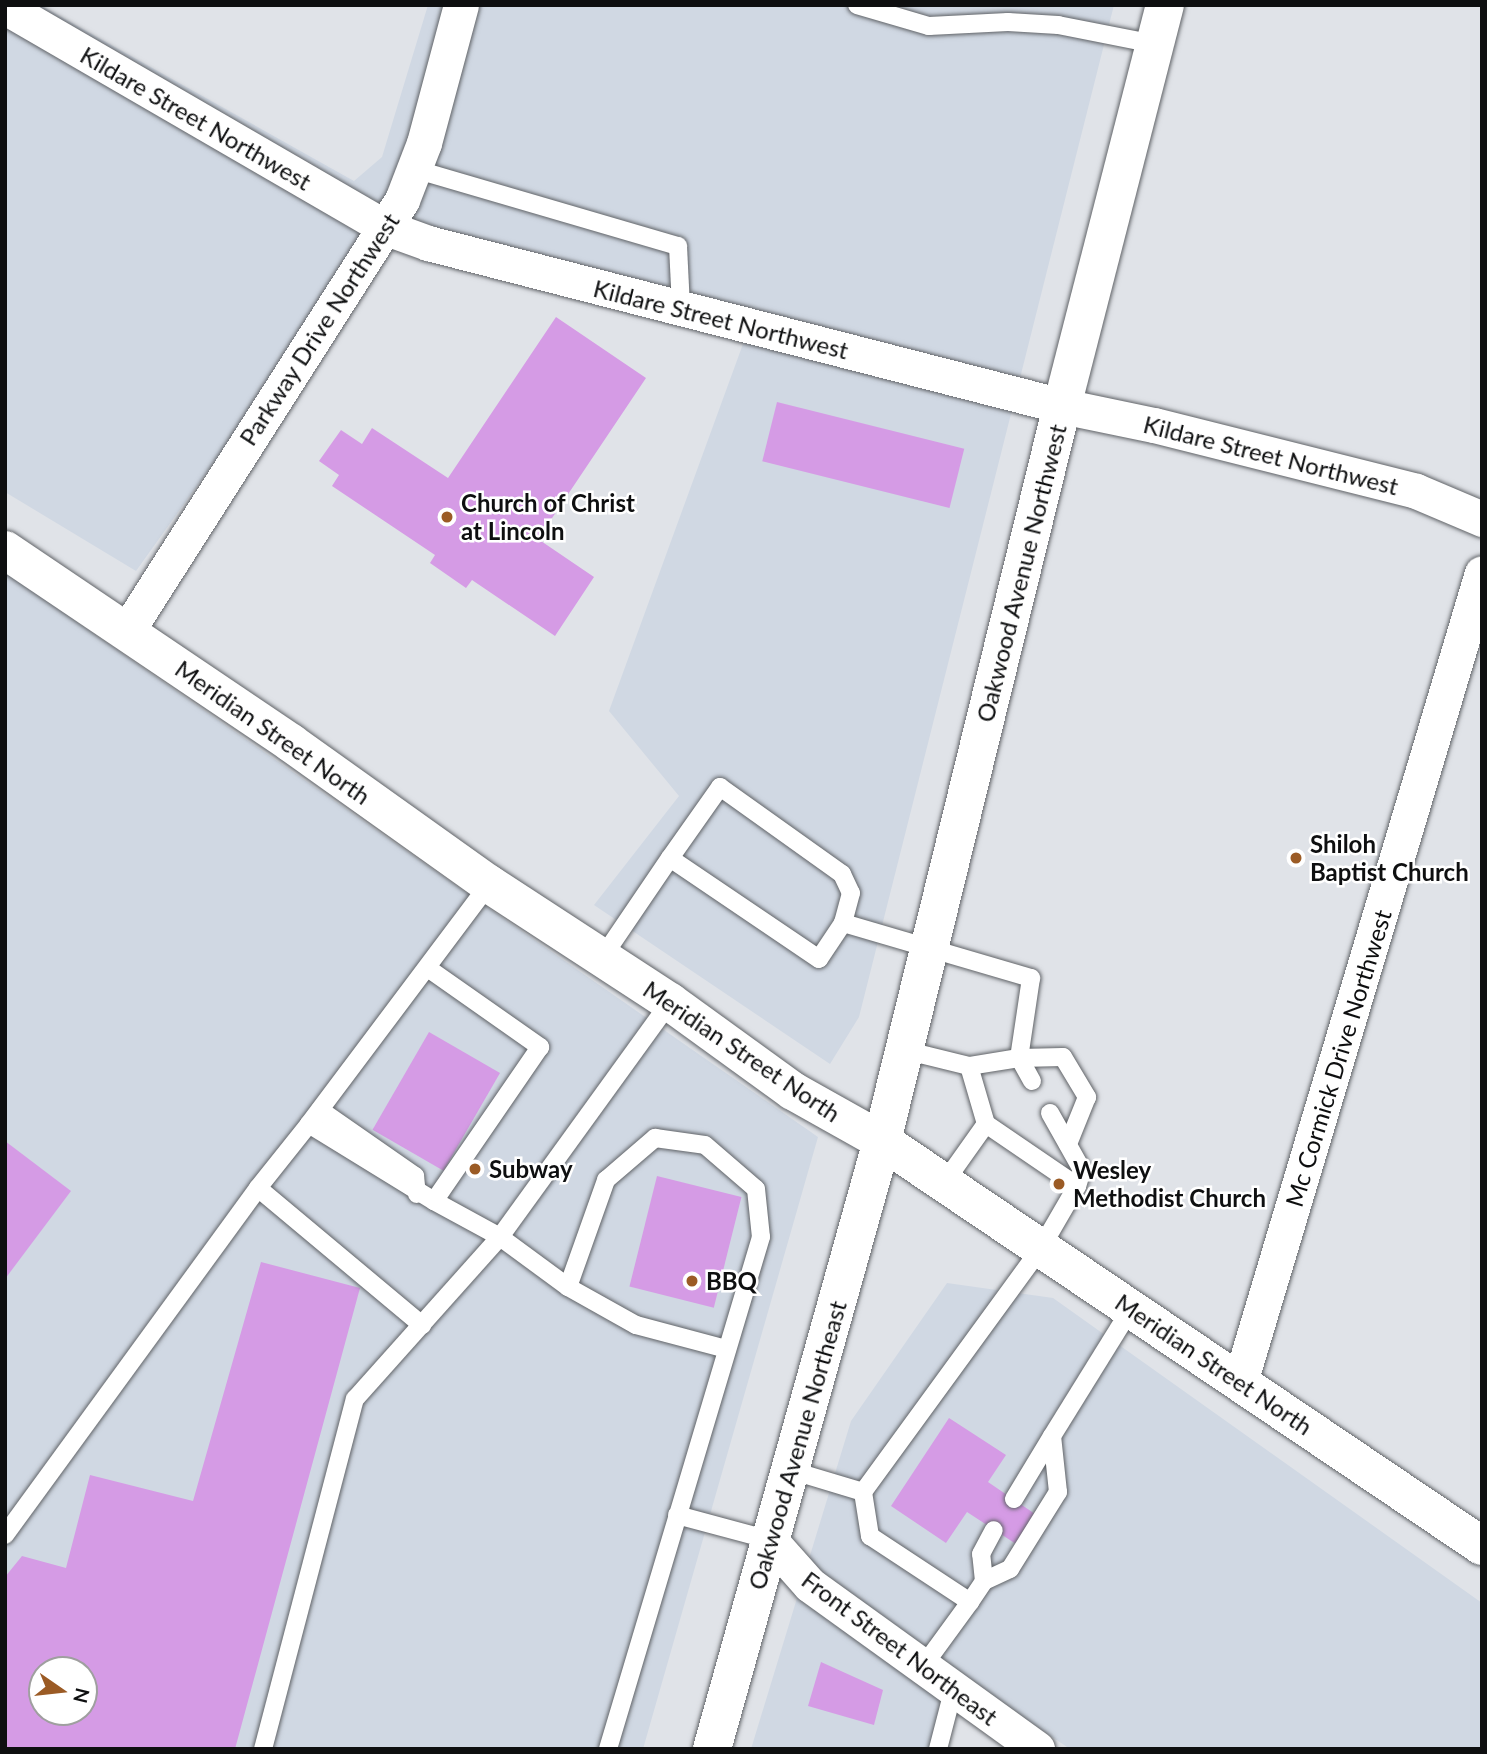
<!DOCTYPE html>
<html>
<head>
<meta charset="utf-8">
<style>
	body { margin:0 }
	#map { position:relative; width:1487px; height:1754px; overflow:hidden; background:#e0e3e8; font-family:Lato,sans-serif }
	div>[style] { position:absolute }
	[style*='--x'] { left:calc(var(--x)*1px); top:calc(var(--y)*1px); width:calc(var(--w)*1px); rotate:calc(var(--a)*1deg) }
	.built>* { inset:0; background:#d0d8e3 }
	.building>* { inset:0; background:#d59be5; transform-origin:0 0 }
	.roads { filter:drop-shadow(0 0 2px #606367) drop-shadow(0 0 2px #606367) }
	.lane>* { height:18px; margin:-9px; padding:0 9px; transform-origin:9px; border-radius:9px; background:#fff }
	.street>* { height:35px; margin:-17.5px; padding:0 17.5px; transform-origin:17.5px; border-radius:17.5px; background:#fff }
	.secondary>* { height:38px; margin:-19px; padding:0 19px; transform-origin:19px; border-radius:19px; background:#fff }
	.dots>* { width:19px; height:19px; translate:-50% -50%; box-sizing:border-box; border:4px solid #fff; border-radius:50% }
	span { translate:-50% -50%; white-space:nowrap; text-align:center; line-height:1.15; -webkit-text-stroke:5px #fff; paint-order:stroke }
	.street-label { font-size:24px; color:#0e0f10 }
	.poi-label { font-size:24px; color:#0e0f10; font-weight:700 }
	.left { translate:0 -50%; text-align:left }
	.frame { position:absolute; inset:0; border:7px solid #0e0f10; pointer-events:none }
	.north { position:absolute; left:28px; top:1656px; width:70px; height:70px; box-sizing:border-box; background:#fff; border:2px solid #9f9f9f; border-radius:50%; rotate:104deg; font-size:19px; font-weight:700; line-height:28px; text-align:center; color:#0e0f10 }
	.north::after { content:''; display:block; margin:auto; width:24px; height:32px; background:#9b5b25; clip-path:polygon(50% 0,100% 100%,50% 72%,0 100%) }
</style>
</head>
<body>
<div id="map">
	<div class="built">
		<i style="clip-path:polygon(5px 5px,40px 5px,354px 181px,382px 157px,428px 5px,1114px 5px,859px 1017px,830px 1064px,594px 905px,679px 796px,609px 711px,747px 333px,385px 223px,136px 571px,5px 492px)"></i>
		<i style="clip-path:polygon(evenodd,5px 572px,818px 1137px,643px 1749px,5px 1749px,5px 572px,42px 1670px,84px 1670px,84px 1712px,42px 1712px,42px 1670px)"></i>
		<i style="clip-path:polygon(947px 1283px,1053px 1298px,1482px 1603px,1482px 1749px,1070px 1749px,955px 1672px,933px 1749px,751px 1749px,851px 1421px)"></i>
	</div>
	<div class="building">
		<i style="clip-path:polygon(556px 317px,646px 378px,538px 539px,594px 577px,555px 636px,472px 580px,466px 588px,430px 563px,435px 555px,332px 486px,339px 475px,319px 461px,341px 430px,362px 444px,372px 428px,448px 478px)"></i>
		<i style="left:777px;top:402px;width:193px;height:61px;rotate:14deg"></i>
		<i style="left:429px;top:1032px;width:82px;height:113px;rotate:30deg"></i>
		<i style="clip-path:polygon(5px 1141px,71px 1191px,5px 1279px)"></i>
		<i style="left:657px;top:1176px;width:87px;height:114px;rotate:14deg"></i>
		<i style="clip-path:polygon(evenodd,261px 1262px,360px 1288px,235px 1749px,5px 1749px,5px 1577px,22px 1556px,66px 1568px,90px 1475px,193px 1501px,261px 1262px,42px 1670px,84px 1670px,84px 1712px,42px 1712px,42px 1670px)"></i>
		<i style="clip-path:polygon(949px 1418px,1006px 1455px,988px 1482px,1035px 1514px,1016px 1544px,967px 1512px,946px 1543px,891px 1506px)"></i>
		<i style="clip-path:polygon(821px 1662px,883px 1690px,874px 1725px,808px 1706px)"></i>
	</div>
	<div class="roads">
		<div class="lane">
			<i style="--x:857;--y:5;--w:75;--a:16.3"></i>
			<i style="--x:929;--y:26;--w:79;--a:-2.9"></i>
			<i style="--x:1008;--y:22;--w:50;--a:3.4"></i>
			<i style="--x:1058;--y:25;--w:99;--a:11.1"></i>
			<i style="--x:414;--y:169;--w:275;--a:16.3"></i>
			<i style="--x:678;--y:246;--w:62;--a:87.2"></i>
			<i style="--x:843;--y:923;--w:196;--a:16.3"></i>
			<i style="--x:1031;--y:978;--w:81;--a:98.5"></i>
			<i style="--x:1019;--y:1058;--w:51;--a:170.9"></i>
			<i style="--x:969;--y:1066;--w:67;--a:-166.2"></i>
			<i style="--x:602;--y:958;--w:121;--a:-55.8"></i>
			<i style="--x:670;--y:858;--w:87;--a:-54.8"></i>
			<i style="--x:720;--y:787;--w:150;--a:35.5"></i>
			<i style="--x:842;--y:874;--w:21;--a:65"></i>
			<i style="--x:851;--y:893;--w:31;--a:105"></i>
			<i style="--x:843;--y:923;--w:43;--a:123.7"></i>
			<i style="--x:819;--y:959;--w:180;--a:-145.9"></i>
			<i style="--x:429;--y:969;--w:136;--a:35.1"></i>
			<i style="--x:540;--y:1047;--w:187;--a:124.5"></i>
			<i style="--x:434;--y:1201;--w:147;--a:-148.4"></i>
			<i style="--x:309;--y:1124;--w:300;--a:-53.1"></i>
			<i style="--x:1032;--y:1081;--w:26;--a:-119"></i>
			<i style="--x:1019;--y:1058;--w:44;--a:-1.3"></i>
			<i style="--x:1063;--y:1057;--w:47;--a:59"></i>
			<i style="--x:1087;--y:1097;--w:51;--a:112"></i>
			<i style="--x:320;--y:1110;--w:116;--a:34.8"></i>
			<i style="--x:415;--y:1176;--w:18;--a:84"></i>
			<i style="--x:1050;--y:1113;--w:65;--a:60.7"></i>
			<i style="--x:1082;--y:1170;--w:17;--a:107"></i>
			<i style="--x:309;--y:1124;--w:82;--a:128.6"></i>
			<i style="--x:258;--y:1188;--w:214;--a:39.9"></i>
			<i style="--x:944;--y:1183;--w:72;--a:-54.6"></i>
			<i style="--x:986;--y:1124;--w:60;--a:-106.3"></i>
			<i style="--x:434;--y:1201;--w:75;--a:28.6"></i>
			<i style="--x:500;--y:1237;--w:84;--a:36.3"></i>
			<i style="--x:568;--y:1287;--w:78;--a:29.2"></i>
			<i style="--x:636;--y:1325;--w:93;--a:14.9"></i>
			<i style="--x:568;--y:1287;--w:114;--a:-70.4"></i>
			<i style="--x:606;--y:1180;--w:65;--a:-40.6"></i>
			<i style="--x:655;--y:1138;--w:50;--a:8"></i>
			<i style="--x:705;--y:1145;--w:67;--a:40.8"></i>
			<i style="--x:756;--y:1189;--w:48;--a:84.1"></i>
			<i style="--x:761;--y:1237;--w:534;--a:106.64"></i>
			<i style="--x:790;--y:1470;--w:76;--a:16.8"></i>
			<i style="--x:863;--y:1492;--w:302;--a:-53.9"></i>
			<i style="--x:1041;--y:1248;--w:72;--a:-59.9"></i>
			<i style="--x:1077;--y:1186;--w:110;--a:-145.7"></i>
			<i style="--x:863;--y:1492;--w:45;--a:81"></i>
			<i style="--x:870;--y:1536;--w:120;--a:33.4"></i>
			<i style="--x:970;--y:1602;--w:78;--a:126.1"></i>
			<i style="--x:1014;--y:1499;--w:74;--a:-58.9"></i>
			<i style="--x:677;--y:1515;--w:96;--a:15"></i>
			<i style="--x:5;--y:1535;--w:429;--a:-53.9"></i>
			<i style="--x:984;--y:1581;--w:27;--a:-96"></i>
			<i style="--x:981;--y:1554;--w:27;--a:-62"></i>
			<i style="--x:970;--y:1602;--w:25;--a:-56"></i>
			<i style="--x:984;--y:1581;--w:29;--a:-25"></i>
			<i style="--x:1010;--y:1569;--w:91;--a:-58.1"></i>
			<i style="--x:1058;--y:1492;--w:56;--a:-96.1"></i>
			<i style="--x:1052;--y:1436;--w:152;--a:-58.2"></i>
			<i style="--x:263;--y:1749;--w:362;--a:-75.3"></i>
			<i style="--x:355;--y:1399;--w:217;--a:-48.2"></i>
			<i style="--x:500;--y:1237;--w:290;--a:-54.1"></i>
			<i style="--x:938;--y:1749;--w:60;--a:-75.5"></i>
		</div>
		<div class="street">
			<i style="--x:5;--y:7;--w:438;--a:30.1"></i>
			<i style="--x:384;--y:227;--w:47;--a:20"></i>
			<i style="--x:428;--y:243;--w:655;--a:14.42"></i>
			<i style="--x:1062;--y:406;--w:94;--a:11.7"></i>
			<i style="--x:1154;--y:425;--w:270;--a:14.1"></i>
			<i style="--x:1416;--y:491;--w:72;--a:23"></i>
			<i style="--x:127;--y:631;--w:511;--a:-57.46"></i>
			<i style="--x:402;--y:200;--w:61;--a:-68.9"></i>
			<i style="--x:424;--y:143;--w:143;--a:-75"></i>
			<i style="--x:1240;--y:1382;--w:844;--a:-73.35"></i>
			<i style="--x:770;--y:1540;--w:60;--a:48.4"></i>
			<i style="--x:810;--y:1585;--w:280;--a:35.8"></i>
		</div>
		<div class="secondary">
			<i style="--x:5;--y:550;--w:345;--a:34"></i>
			<i style="--x:291;--y:743;--w:243;--a:35.5"></i>
			<i style="--x:489;--y:884;--w:216;--a:33.1"></i>
			<i style="--x:670;--y:1002;--w:152;--a:35.9"></i>
			<i style="--x:793;--y:1091;--w:102;--a:29.3"></i>
			<i style="--x:882;--y:1141;--w:724;--a:34.02"></i>
			<i style="--x:712;--y:1749;--w:631;--a:-74.38"></i>
			<i style="--x:882;--y:1141;--w:757;--a:-76.24"></i>
			<i style="--x:1062;--y:406;--w:414;--a:-75.6"></i>
		</div>
	</div>
	<div class="dots">
		<i style="left:447px;top:517px;background:#9b5b25"></i>
		<i style="left:1296px;top:858px;background:#9b5b25"></i>
		<i style="left:475px;top:1169px;background:#9b5b25"></i>
		<i style="left:1059px;top:1184px;background:#9b5b25"></i>
		<i style="left:692px;top:1281px;background:#9b5b25"></i>
	</div>
	<div class="street-label">
		<span style="left:196px;top:118px;rotate:30deg">Kildare Street Northwest</span>
		<span style="left:721px;top:319px;rotate:14deg">Kildare Street Northwest</span>
		<span style="left:319px;top:329px;rotate:-57deg">Parkway Drive Northwest</span>
		<span style="left:1271px;top:455px;rotate:14deg">Kildare Street Northwest</span>
		<span style="left:1021px;top:573px;rotate:-76deg">Oakwood Avenue Northwest</span>
		<span style="left:273px;top:732px;rotate:35deg">Meridian Street North</span>
		<span style="left:742px;top:1051px;rotate:34deg">Meridian Street North</span>
		<span style="left:1338px;top:1058px;rotate:-73deg">Mc Cormick Drive Northwest</span>
		<span style="left:1214px;top:1364px;rotate:34deg">Meridian Street North</span>
		<span style="left:797px;top:1445px;rotate:-74deg">Oakwood Avenue Northeast</span>
		<span style="left:900px;top:1648px;rotate:37deg">Front Street Northeast</span>
	</div>
	<div class="poi-label">
		<span class="left" style="left:461px;top:517px">Church of Christ<br>at Lincoln</span>
		<span class="left" style="left:1310px;top:858px">Shiloh<br>Baptist Church</span>
		<span class="left" style="left:489px;top:1169px">Subway</span>
		<span class="left" style="left:1073px;top:1184px">Wesley<br>Methodist Church</span>
		<span class="left" style="left:706px;top:1281px">BBQ</span>
	</div>
	<div class="frame"></div>
	<div class="north">N</div>
</div>
</body>
</html>
